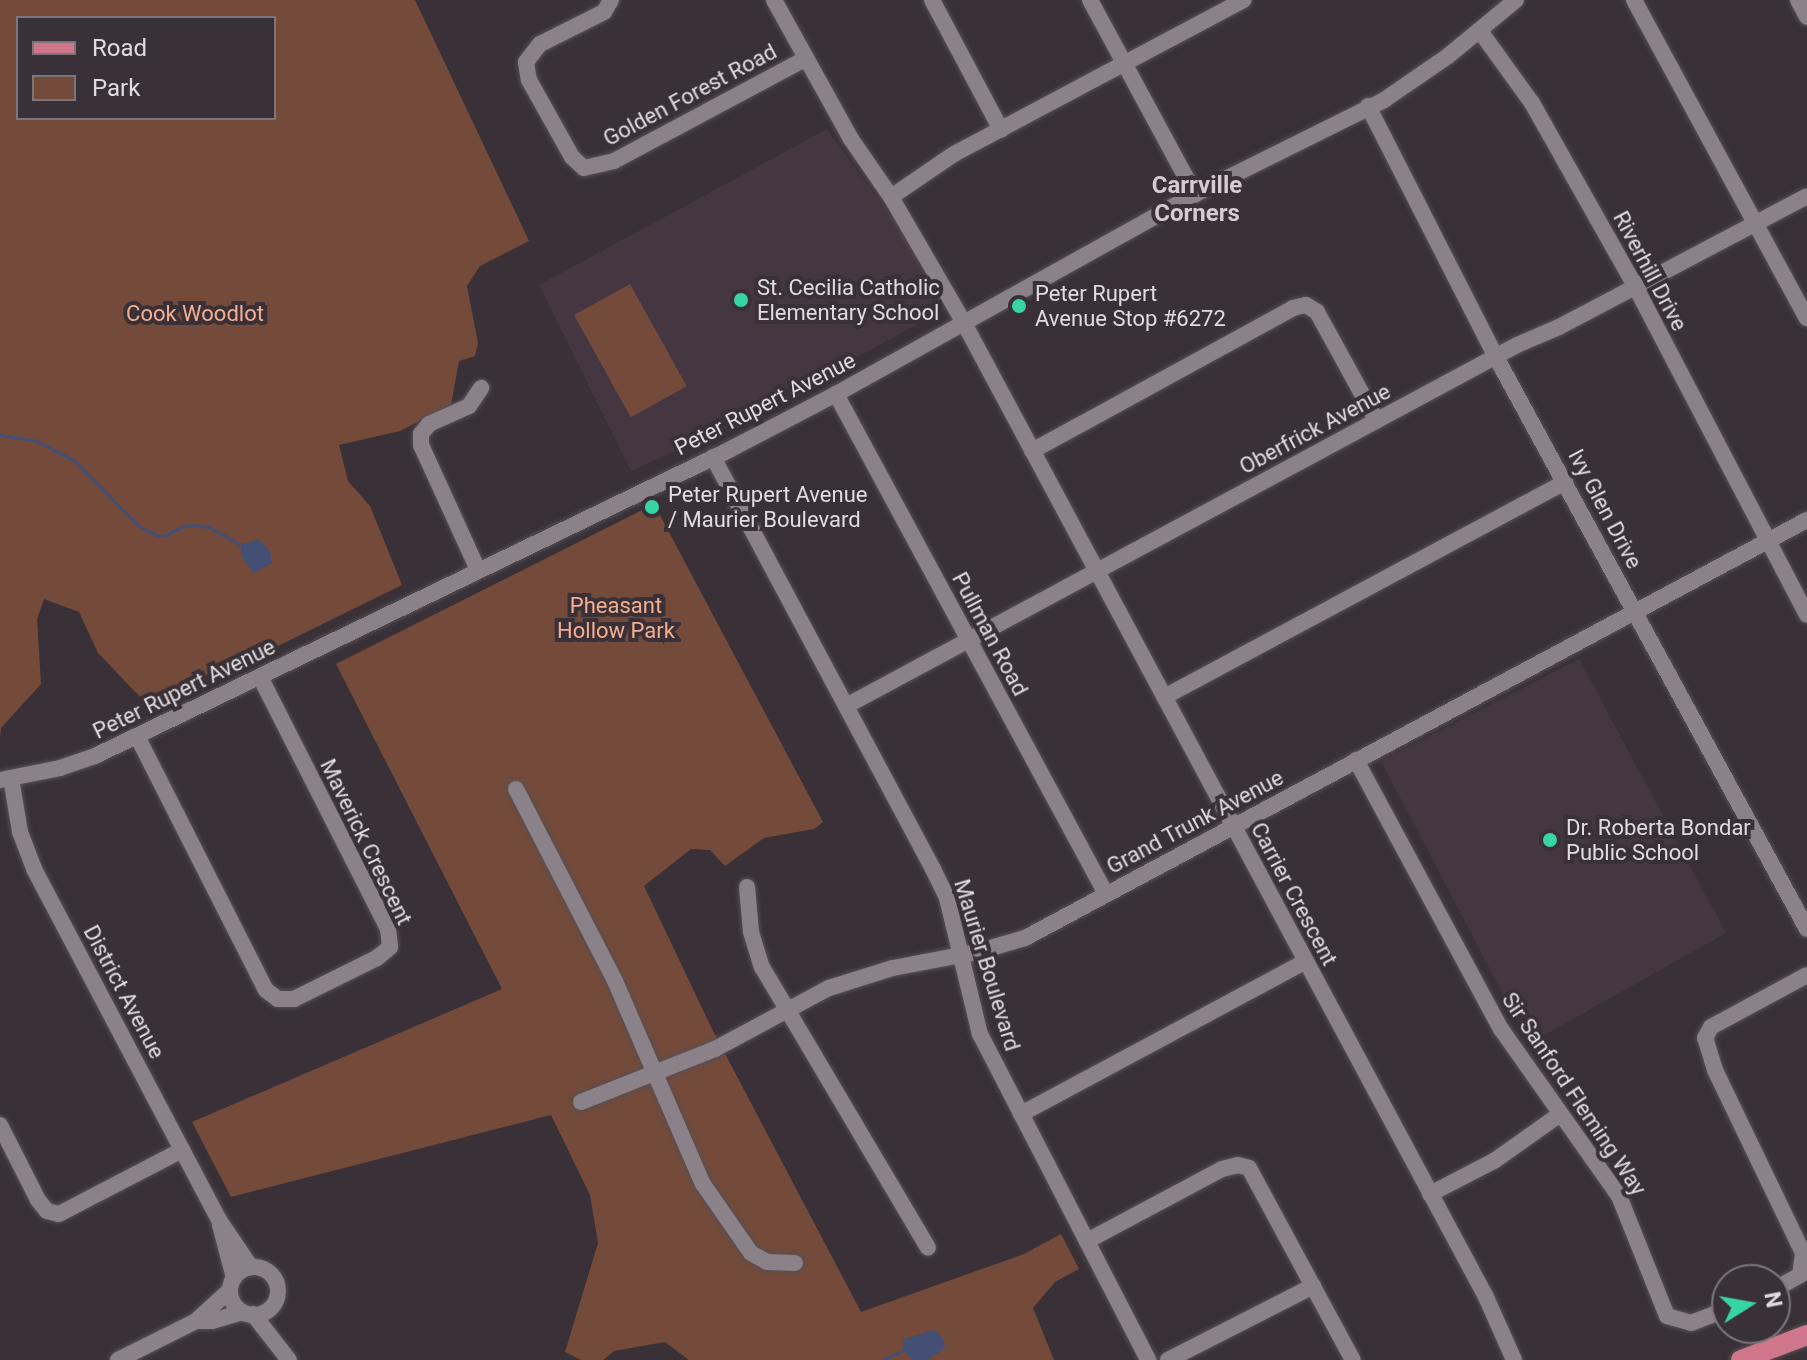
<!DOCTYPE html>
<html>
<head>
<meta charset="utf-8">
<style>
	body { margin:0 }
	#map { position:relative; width:1807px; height:1360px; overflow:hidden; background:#393137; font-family:Roboto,sans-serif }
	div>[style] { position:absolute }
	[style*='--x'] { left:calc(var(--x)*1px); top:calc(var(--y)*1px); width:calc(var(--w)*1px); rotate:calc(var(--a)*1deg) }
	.built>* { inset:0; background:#453741 }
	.green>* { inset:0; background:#744b3a; transform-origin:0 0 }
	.water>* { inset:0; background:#434f74 }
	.stream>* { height:3px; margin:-1.5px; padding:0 1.5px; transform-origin:1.5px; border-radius:1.5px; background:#434f74 }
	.roads { filter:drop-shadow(0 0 2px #564f54) drop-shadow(0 0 2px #564f54) }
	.minor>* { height:16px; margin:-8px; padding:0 8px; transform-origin:8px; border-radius:8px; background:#8b8188 }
	.minor>.ring { margin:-8px; padding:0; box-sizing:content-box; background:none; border:16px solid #8b8188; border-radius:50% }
	.major>* { height:20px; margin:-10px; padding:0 10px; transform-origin:10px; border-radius:10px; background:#cf768a }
	.dots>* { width:22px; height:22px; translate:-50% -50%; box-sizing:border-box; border:4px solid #393137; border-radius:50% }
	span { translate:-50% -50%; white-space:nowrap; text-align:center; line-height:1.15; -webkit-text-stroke:8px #393137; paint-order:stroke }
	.street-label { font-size:22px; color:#e0dbde }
	.poi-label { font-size:22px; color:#e0dbde }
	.left { translate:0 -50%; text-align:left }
	.park-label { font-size:22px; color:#f5ae90 }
	.neighbourhood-label { font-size:24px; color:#d6cbd2; font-weight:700 }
	.legend { position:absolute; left:16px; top:16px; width:260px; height:104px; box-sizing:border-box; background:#393137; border:2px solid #7c757a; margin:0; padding:10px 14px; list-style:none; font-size:24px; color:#e0dbde }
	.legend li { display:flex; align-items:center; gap:16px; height:40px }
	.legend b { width:40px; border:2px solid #7c757a }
	.north { position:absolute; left:1711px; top:1264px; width:80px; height:80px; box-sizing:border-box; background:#393137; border:2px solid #7c757a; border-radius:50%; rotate:79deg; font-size:22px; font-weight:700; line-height:32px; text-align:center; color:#e0dbde }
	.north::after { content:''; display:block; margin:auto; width:28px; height:36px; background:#37d4a6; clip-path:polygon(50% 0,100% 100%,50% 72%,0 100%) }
</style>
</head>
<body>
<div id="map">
	<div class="built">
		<i style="clip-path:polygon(827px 129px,901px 230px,942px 311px,729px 427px,631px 471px,539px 285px)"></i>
		<i style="clip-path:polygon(1579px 659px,1726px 933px,1534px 1041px,1507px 1002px,1381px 761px)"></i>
	</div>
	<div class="green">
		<i style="clip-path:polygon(evenodd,0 0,415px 0,529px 241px,480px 266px,467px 286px,478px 343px,475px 356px,459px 361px,451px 405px,400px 431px,339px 445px,348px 481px,370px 506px,402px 585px,280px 645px,144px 701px,98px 653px,79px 612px,44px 599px,37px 619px,41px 684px,1px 728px,0 739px,0 0,18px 18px,274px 18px,274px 118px,18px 118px,18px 18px)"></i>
		<i style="left:630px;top:284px;width:117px;height:64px;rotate:61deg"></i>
		<i style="clip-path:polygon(654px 504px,823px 822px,814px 829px,764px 838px,725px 866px,710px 850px,691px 849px,644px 886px,711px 1027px,861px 1312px,1024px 1254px,1061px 1234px,1079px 1269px,1055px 1282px,1033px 1308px,1054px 1360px,689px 1360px,665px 1342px,614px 1351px,603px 1360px,581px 1360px,565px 1352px,598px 1243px,590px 1195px,551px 1115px,231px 1197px,192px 1122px,502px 989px,336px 664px)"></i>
	</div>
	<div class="water">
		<i style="clip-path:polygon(258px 539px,270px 551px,272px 563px,253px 573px,241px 555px,241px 545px)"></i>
		<i style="clip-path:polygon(934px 1330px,943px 1338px,945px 1345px,940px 1352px,927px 1360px,912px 1360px,903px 1348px,903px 1339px)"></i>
	</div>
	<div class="stream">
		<i style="--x:0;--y:435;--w:37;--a:9"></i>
		<i style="--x:37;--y:441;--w:43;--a:27.8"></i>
		<i style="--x:75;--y:461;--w:90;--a:45.5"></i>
		<i style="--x:138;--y:525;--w:20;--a:30"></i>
		<i style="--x:155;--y:535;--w:9;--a:6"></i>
		<i style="--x:164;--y:536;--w:19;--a:-28"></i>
		<i style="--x:181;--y:527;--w:13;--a:-9"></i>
		<i style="--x:194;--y:525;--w:15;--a:8"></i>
		<i style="--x:209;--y:527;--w:37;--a:29"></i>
		<i style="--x:882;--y:1360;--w:24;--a:-24"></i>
	</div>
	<div class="roads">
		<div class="minor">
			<i style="--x:611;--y:0;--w:14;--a:120"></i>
			<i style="--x:604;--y:12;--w:72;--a:153.4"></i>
			<i style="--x:540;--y:44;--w:23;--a:128"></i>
			<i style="--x:526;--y:62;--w:18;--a:81"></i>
			<i style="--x:529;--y:80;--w:88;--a:60.8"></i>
			<i style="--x:572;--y:157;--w:16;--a:43"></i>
			<i style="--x:584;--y:168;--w:31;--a:-13"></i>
			<i style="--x:614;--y:161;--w:217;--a:-28.1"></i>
			<i style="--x:774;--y:0;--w:159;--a:61"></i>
			<i style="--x:851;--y:139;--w:70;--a:55.4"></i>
			<i style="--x:891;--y:197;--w:146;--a:59.9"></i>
			<i style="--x:964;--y:323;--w:1105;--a:61.81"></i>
			<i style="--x:1486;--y:1297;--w:69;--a:66"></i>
			<i style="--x:932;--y:0;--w:147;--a:62"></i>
			<i style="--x:1090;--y:0;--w:221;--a:61.6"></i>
			<i style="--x:1634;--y:0;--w:362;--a:61.5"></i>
			<i style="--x:1798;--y:0;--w:19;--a:62"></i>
			<i style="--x:1480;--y:31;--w:89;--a:54.2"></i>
			<i style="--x:1532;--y:103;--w:210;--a:60.6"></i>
			<i style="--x:1635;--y:286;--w:371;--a:62.4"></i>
			<i style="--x:1368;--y:106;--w:282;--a:63"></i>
			<i style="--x:1496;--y:357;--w:651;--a:61.47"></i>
			<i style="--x:891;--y:197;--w:76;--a:-34.3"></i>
			<i style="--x:954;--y:154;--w:328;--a:-28"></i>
			<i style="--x:836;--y:394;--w:568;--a:61.63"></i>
			<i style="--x:1032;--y:451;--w:298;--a:-28.7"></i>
			<i style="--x:1293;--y:308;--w:13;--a:-13"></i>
			<i style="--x:1306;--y:305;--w:13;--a:32"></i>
			<i style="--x:1317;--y:312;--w:124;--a:61.2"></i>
			<i style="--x:713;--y:457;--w:467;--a:61.9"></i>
			<i style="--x:933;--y:869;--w:32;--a:64"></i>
			<i style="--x:947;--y:898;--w:140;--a:76.4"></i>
			<i style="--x:980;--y:1034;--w:367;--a:62.7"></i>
			<i style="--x:478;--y:570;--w:137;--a:-114.5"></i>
			<i style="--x:421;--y:445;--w:11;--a:-90"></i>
			<i style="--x:421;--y:434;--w:13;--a:-51"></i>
			<i style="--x:429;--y:424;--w:44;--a:-24.2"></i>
			<i style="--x:469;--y:406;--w:22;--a:-56"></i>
			<i style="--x:1166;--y:696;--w:453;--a:-28.2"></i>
			<i style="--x:846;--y:706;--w:762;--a:-28.28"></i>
			<i style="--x:1517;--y:345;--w:46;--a:-23.2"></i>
			<i style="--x:1559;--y:327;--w:280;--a:-27.8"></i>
			<i style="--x:137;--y:736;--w:285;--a:63.1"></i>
			<i style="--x:266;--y:990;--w:15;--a:37"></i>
			<i style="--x:278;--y:999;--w:16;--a:0"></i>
			<i style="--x:294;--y:999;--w:93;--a:-26.3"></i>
			<i style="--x:377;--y:958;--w:17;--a:-40"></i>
			<i style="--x:390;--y:947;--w:18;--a:-96"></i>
			<i style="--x:388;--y:929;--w:283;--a:-116.9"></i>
			<i style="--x:1356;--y:760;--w:306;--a:61.7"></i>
			<i style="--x:1501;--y:1029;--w:204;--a:54.8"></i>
			<i style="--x:1619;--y:1196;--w:129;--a:68.2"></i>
			<i style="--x:1667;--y:1316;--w:25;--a:16"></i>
			<i style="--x:1691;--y:1323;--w:39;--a:-21"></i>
			<i style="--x:11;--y:778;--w:55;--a:80.5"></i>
			<i style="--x:20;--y:832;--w:40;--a:69"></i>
			<i style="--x:34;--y:869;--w:397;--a:62.2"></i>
			<i style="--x:219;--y:1220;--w:57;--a:55.8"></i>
			<i style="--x:0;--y:780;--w:61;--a:-11.3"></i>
			<i style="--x:60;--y:768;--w:37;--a:-19"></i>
			<i style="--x:95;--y:756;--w:704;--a:-25.76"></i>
			<i style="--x:729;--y:450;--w:121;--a:-27.6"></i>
			<i style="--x:836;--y:394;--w:411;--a:-29.1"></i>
			<i style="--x:1195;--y:194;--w:211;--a:-26.4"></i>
			<i style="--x:1384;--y:100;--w:78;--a:-34.5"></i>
			<i style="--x:1448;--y:56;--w:88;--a:-39.5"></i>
			<i style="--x:516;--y:789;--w:216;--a:62.7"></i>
			<i style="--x:615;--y:981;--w:221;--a:66.6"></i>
			<i style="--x:703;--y:1184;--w:84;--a:55.2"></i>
			<i style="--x:751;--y:1253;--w:18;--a:29"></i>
			<i style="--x:767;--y:1262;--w:28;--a:2"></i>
			<i style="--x:747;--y:887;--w:45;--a:84.9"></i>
			<i style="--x:751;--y:932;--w:37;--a:73"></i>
			<i style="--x:762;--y:967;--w:326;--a:59.4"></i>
			<i style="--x:581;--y:1102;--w:144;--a:-21.6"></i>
			<i style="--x:715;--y:1049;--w:129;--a:-28.2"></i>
			<i style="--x:829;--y:988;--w:67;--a:-17.4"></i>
			<i style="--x:893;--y:968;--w:86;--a:-10.8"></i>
			<i style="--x:977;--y:952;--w:50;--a:-16.3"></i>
			<i style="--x:1025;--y:938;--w:887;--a:-28.13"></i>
			<i style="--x:1021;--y:1114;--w:321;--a:-28.2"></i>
			<i style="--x:0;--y:1125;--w:84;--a:63.1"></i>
			<i style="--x:38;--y:1200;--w:14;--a:51"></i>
			<i style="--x:47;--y:1211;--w:12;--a:14"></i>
			<i style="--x:59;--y:1214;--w:139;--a:-27.5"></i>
			<i style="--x:1430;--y:1194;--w:72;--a:-27.3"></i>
			<i style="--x:1494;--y:1161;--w:80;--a:-35.3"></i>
			<i style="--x:220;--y:1225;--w:55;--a:75.2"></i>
			<i style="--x:1087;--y:1241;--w:153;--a:-28.1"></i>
			<i style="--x:1222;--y:1169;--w:16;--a:-14"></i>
			<i style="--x:1238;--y:1165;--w:11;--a:15"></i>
			<i style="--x:1249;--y:1168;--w:218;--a:61.6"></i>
			<i class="ring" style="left:230px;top:1267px;width:32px;height:32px"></i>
			<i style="--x:1775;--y:1289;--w:29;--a:-29"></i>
			<i style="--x:1800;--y:1275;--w:22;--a:-82"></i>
			<i style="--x:1803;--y:1253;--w:203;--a:-115.7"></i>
			<i style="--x:1715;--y:1070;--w:34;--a:-107"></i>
			<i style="--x:1705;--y:1038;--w:13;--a:-61"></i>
			<i style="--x:1711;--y:1027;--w:109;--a:-28.4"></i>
			<i style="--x:253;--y:1314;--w:58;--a:52"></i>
			<i style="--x:196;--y:1321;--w:16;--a:0"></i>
			<i style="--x:212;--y:1321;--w:32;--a:-16"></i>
			<i style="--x:118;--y:1360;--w:87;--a:-26.6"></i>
			<i style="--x:196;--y:1321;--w:46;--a:-42.4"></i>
			<i style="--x:1168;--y:1360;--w:163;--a:-27"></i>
		</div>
		<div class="major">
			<i style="--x:1741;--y:1360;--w:71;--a:-20.7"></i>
		</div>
	</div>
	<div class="dots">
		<i style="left:741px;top:300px;background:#37d4a6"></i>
		<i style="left:1019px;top:306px;background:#37d4a6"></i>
		<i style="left:652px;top:507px;background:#37d4a6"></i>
		<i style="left:1550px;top:840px;background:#37d4a6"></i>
	</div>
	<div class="street-label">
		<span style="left:690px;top:95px;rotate:-28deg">Golden Forest Road</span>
		<span style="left:1650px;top:271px;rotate:62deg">Riverhill Drive</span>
		<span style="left:765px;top:404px;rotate:-27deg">Peter Rupert Avenue</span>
		<span style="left:1315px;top:429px;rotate:-28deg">Oberfrick Avenue</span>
		<span style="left:1605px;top:509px;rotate:62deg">Ivy Glen Drive</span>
		<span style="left:990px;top:634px;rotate:62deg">Pullman Road</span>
		<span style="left:184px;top:689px;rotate:-26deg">Peter Rupert Avenue</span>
		<span style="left:1195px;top:822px;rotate:-28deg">Grand Trunk Avenue</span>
		<span style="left:366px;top:842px;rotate:64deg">Maverick Crescent</span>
		<span style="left:1294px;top:894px;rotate:62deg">Carrier Crescent</span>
		<span style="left:987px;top:965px;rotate:73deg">Maurier Boulevard</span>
		<span style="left:124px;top:992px;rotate:62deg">District Avenue</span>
		<span style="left:1574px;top:1094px;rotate:56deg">Sir Sanford Fleming Way</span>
	</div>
	<div class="poi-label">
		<span class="left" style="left:757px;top:300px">St. Cecilia Catholic<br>Elementary School</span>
		<span class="left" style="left:1035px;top:306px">Peter Rupert<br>Avenue Stop #6272</span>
		<span class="left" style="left:668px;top:507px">Peter Rupert Avenue<br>/ Maurier Boulevard</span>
		<span class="left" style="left:1566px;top:840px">Dr. Roberta Bondar<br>Public School</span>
	</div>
	<div class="park-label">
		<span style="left:195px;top:314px">Cook Woodlot</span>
		<span style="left:616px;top:618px">Pheasant<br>Hollow Park</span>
	</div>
	<div class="neighbourhood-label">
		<span style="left:1197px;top:200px">Carrville<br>Corners</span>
	</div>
	<ul class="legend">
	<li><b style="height:10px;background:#cf768a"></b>Road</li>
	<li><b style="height:22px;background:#744b3a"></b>Park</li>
	</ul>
	<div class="north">N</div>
</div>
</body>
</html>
